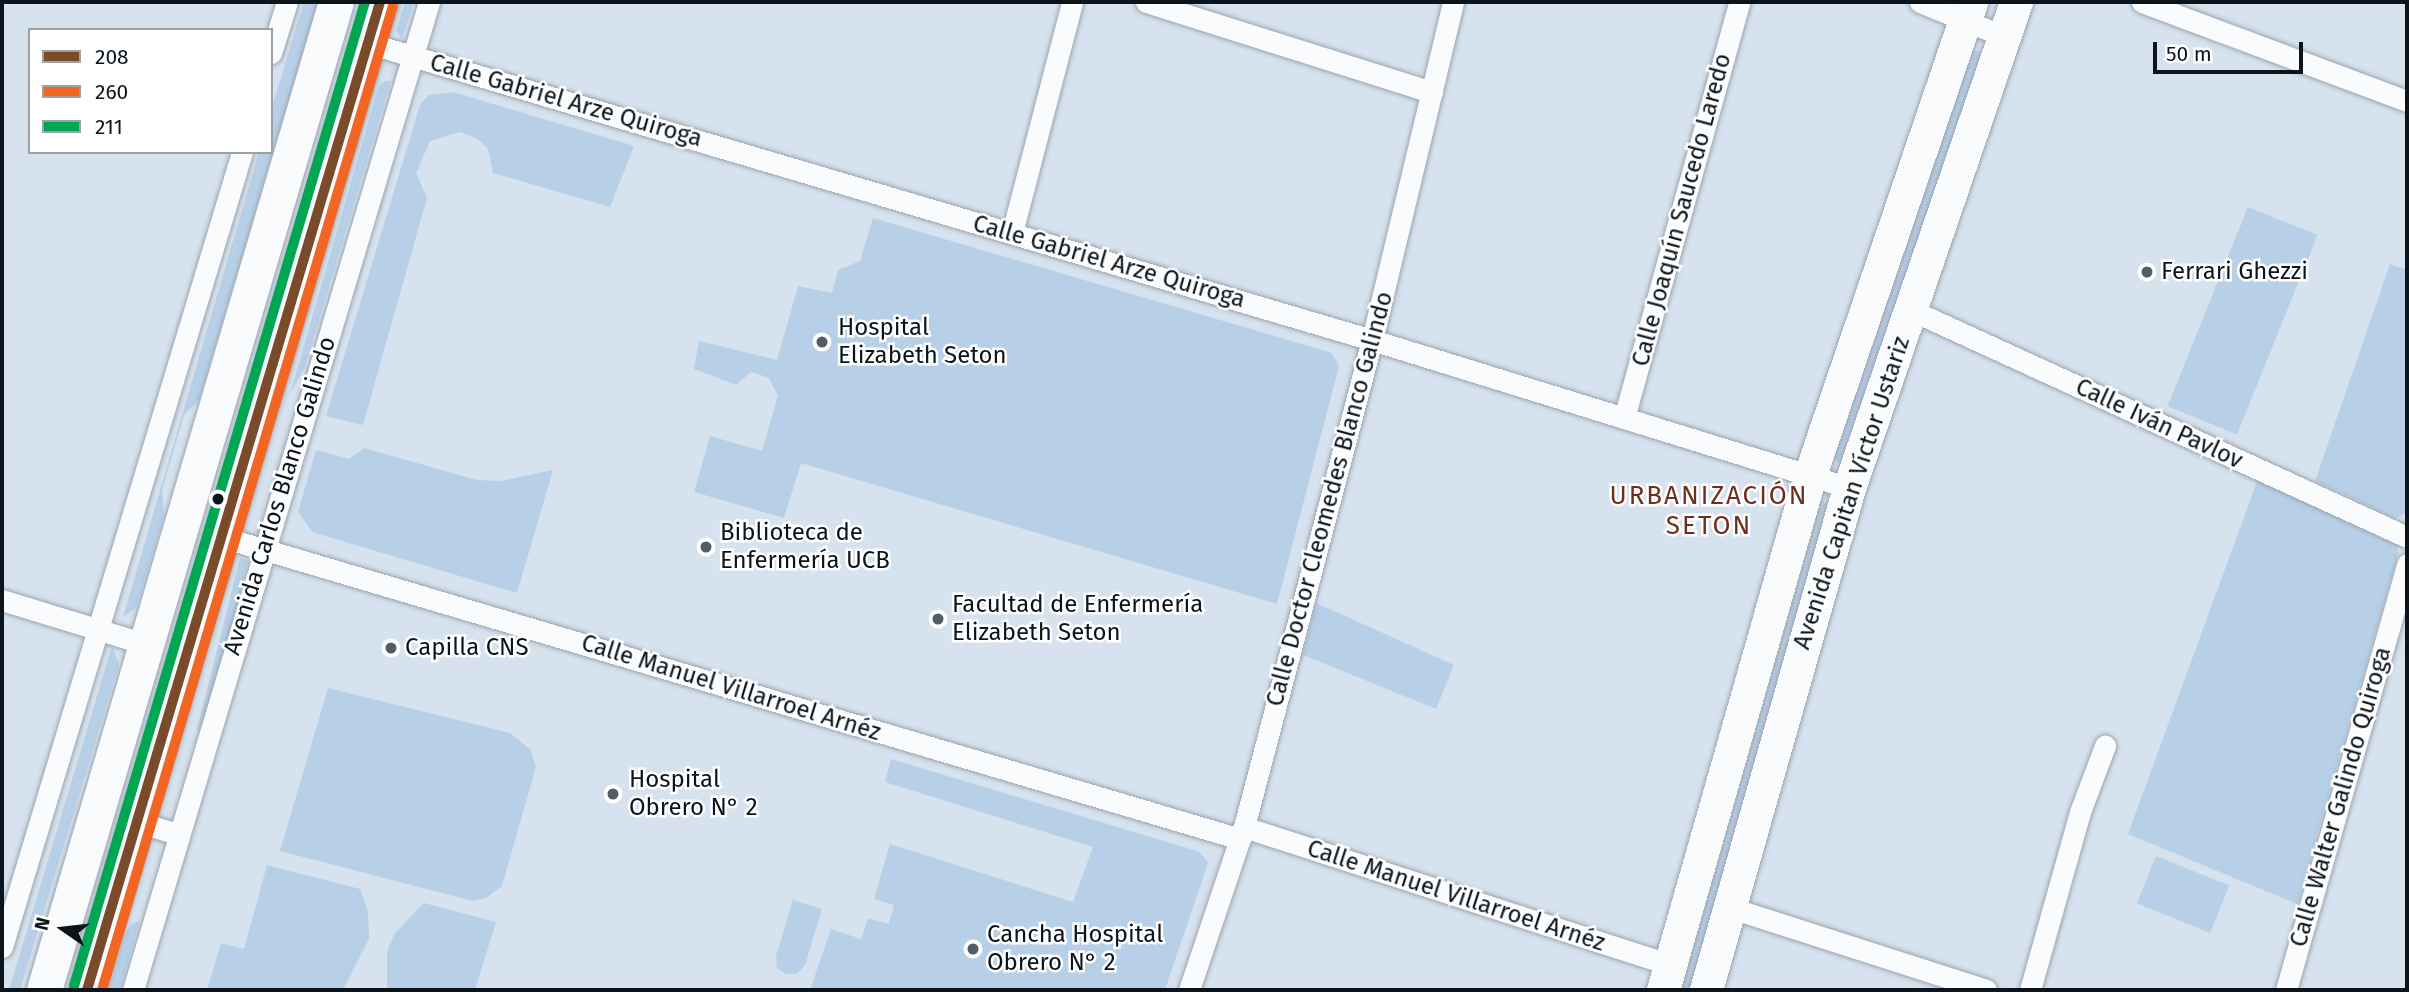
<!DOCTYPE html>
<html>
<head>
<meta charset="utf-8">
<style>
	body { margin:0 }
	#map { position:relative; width:2409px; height:992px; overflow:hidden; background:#d6e2ee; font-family:"Fira Sans",sans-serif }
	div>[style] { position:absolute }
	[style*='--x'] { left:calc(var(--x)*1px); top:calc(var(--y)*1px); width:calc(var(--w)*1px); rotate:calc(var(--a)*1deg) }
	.green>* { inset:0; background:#b7d0e8; transform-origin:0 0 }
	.roads { filter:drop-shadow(0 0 2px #9ba4ae) drop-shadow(0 0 2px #9ba4ae) }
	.minor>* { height:21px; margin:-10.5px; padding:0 10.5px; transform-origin:10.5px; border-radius:10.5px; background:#f9fbfc }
	.primary>* { height:33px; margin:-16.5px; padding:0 16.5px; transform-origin:16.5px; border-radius:16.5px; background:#f9fbfc }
	.trunk>* { height:35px; margin:-17.5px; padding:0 17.5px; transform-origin:17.5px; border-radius:17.5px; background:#f9fbfc }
	.bus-1>* { height:10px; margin:-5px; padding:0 5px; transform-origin:5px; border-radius:5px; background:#7a4b2a }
	.bus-2>* { height:10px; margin:-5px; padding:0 5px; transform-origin:5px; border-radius:5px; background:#f26522 }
	.bus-3>* { height:10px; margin:-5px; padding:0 5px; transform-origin:5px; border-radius:5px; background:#00a651 }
	.dots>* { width:19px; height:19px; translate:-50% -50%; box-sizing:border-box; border:4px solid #fff; border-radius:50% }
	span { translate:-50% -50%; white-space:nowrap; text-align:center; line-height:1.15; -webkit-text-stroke:5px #fff; paint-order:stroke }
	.street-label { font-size:24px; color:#0b141b }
	.poi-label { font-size:24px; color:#0b141b }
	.left { translate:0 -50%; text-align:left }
	.neighbourhood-label { font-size:26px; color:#702d1b; letter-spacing:2px }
	.frame { position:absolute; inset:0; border:4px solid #0b141b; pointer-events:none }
	.legend { position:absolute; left:28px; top:28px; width:245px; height:126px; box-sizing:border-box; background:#fff; border:2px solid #9da1a4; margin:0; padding:9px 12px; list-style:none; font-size:21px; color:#0b141b }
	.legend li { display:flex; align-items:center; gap:14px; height:35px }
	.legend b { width:35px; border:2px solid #9da1a4 }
	.north { position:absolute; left:28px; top:894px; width:70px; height:70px; -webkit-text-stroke:5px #fff; paint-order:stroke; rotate:284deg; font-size:19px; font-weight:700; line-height:28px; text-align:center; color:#0b141b }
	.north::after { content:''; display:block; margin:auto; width:24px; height:32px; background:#0b141b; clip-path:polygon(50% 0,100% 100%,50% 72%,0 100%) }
	.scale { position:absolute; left:2153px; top:42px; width:150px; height:32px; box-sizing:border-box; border:4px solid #0b141b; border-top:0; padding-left:9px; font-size:21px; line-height:24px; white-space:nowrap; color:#0b141b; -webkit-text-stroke:5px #fff; paint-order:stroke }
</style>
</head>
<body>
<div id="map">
	<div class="green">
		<i style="clip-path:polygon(304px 2px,318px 2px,199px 400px,184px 415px,162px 490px,164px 516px,136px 608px,123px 617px,259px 152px,271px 152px,271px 110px)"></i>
		<i style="clip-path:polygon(405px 2px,414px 2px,402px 39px,396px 31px)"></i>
		<i style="clip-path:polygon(1977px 51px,1983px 54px,1844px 462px,1838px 463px,1832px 457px,1971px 52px)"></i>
		<i style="clip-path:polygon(385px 81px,391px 81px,305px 367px,290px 394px,379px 85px)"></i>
		<i style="clip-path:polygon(453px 92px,634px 146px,610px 207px,493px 173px,488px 149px,478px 139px,460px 132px,430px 141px,416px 173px,427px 198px,363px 425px,326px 416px,420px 105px,429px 95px)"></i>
		<i style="left:2248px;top:207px;width:75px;height:215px;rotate:22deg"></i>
		<i style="clip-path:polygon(873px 218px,1332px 353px,1339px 366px,1277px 604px,801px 463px,784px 518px,694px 492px,710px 436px,762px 451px,778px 396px,769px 378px,751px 372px,736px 385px,694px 369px,699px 341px,777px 360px,798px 286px,832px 293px,838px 270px,860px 261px)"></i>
		<i style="clip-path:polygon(2390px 264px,2407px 270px,2407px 513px,2395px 518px,2315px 481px)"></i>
		<i style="clip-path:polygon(364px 448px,477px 480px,501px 481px,553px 470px,517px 593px,312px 532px,298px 512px,316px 450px,349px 459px)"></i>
		<i style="clip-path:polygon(2259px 476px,2397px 545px,2398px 554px,2297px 904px,2128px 834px)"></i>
		<i style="clip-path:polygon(1818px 499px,1830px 506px,1694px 990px,1676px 990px)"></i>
		<i style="left:240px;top:558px;width:8px;height:177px;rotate:14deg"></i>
		<i style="clip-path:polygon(1316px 603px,1454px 665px,1436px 709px,1303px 655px)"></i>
		<i style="clip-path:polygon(112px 646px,119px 664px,20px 990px,9px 990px)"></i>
		<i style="clip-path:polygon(328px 688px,510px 733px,530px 749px,536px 767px,502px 886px,486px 898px,473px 901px,280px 851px)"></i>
		<i style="clip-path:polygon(891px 759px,1200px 852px,1208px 863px,1165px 990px,810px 990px,831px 929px,861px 939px,868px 918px,889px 924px,894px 905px,874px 899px,890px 844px,1073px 902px,1093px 847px,885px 782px)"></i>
		<i style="left:2156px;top:856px;width:79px;height:51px;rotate:22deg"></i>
		<i style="clip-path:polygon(267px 865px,360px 889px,368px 912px,369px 939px,343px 990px,207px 990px,221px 943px,244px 949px)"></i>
		<i style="clip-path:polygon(793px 900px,822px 909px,805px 965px,797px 974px,786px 974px,777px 968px,776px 956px)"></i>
		<i style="clip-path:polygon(424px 903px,496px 922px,475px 990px,387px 990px,387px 951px,395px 933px)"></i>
		<i style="clip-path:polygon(140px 921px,120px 990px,108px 990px,125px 934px,131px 924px)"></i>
	</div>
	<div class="roads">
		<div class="minor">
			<i style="--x:1146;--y:2;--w:300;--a:17.5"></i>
			<i style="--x:1920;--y:2;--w:90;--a:22.3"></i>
			<i style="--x:2142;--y:2;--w:283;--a:20.5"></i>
			<i style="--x:368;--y:43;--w:1047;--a:16.48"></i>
			<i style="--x:1372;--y:340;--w:499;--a:17.2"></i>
			<i style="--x:271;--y:53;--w:53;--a:-72.6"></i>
			<i style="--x:1012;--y:233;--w:239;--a:-75.4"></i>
			<i style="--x:1911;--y:310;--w:545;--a:24.59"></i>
			<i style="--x:1624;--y:418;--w:432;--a:-74.5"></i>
			<i style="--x:222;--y:537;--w:1062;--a:16.52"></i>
			<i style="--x:2;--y:600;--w:153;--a:17.1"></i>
			<i style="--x:137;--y:822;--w:43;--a:16.3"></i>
			<i style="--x:1244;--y:827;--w:447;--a:17.9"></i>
			<i style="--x:1728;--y:907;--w:271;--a:17.8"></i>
			<i style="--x:2;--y:947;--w:830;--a:-73.2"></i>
			<i style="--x:133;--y:990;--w:1031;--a:-73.32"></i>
			<i style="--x:1189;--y:990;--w:172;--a:-71.4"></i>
			<i style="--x:1244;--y:827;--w:504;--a:-75.27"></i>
			<i style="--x:1372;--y:340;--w:348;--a:-76.5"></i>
			<i style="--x:2030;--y:990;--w:185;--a:-74.3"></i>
			<i style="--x:2080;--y:812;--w:71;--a:-69.3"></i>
			<i style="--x:2286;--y:990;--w:443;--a:-74.1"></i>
		</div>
		<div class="primary">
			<i style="--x:1663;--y:990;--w:536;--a:-74.07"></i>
			<i style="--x:1810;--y:475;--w:500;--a:-71.2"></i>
			<i style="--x:1706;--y:990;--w:522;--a:-74.1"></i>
			<i style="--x:1849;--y:488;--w:514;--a:-71.04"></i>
		</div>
		<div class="trunk">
			<i style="--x:44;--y:990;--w:1030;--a:-73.54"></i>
			<i style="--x:87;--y:990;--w:1031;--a:-73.48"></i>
		</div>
	</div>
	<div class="bus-1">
		<i style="--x:87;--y:990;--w:1031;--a:-73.48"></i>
	</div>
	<div class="bus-2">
		<i style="--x:102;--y:990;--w:1026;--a:-73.53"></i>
	</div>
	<div class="bus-3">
		<i style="--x:74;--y:986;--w:1026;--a:-73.53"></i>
	</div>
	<div class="dots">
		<i style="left:2147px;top:272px;background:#525c65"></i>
		<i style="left:822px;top:342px;background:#525c65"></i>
		<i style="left:218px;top:499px;background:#0b141b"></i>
		<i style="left:706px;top:547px;background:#525c65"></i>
		<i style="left:938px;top:619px;background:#525c65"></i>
		<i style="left:391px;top:648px;background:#525c65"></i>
		<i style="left:613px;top:794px;background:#525c65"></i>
		<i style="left:973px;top:949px;background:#525c65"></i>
	</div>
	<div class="street-label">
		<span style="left:566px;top:101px;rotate:16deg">Calle Gabriel Arze Quiroga</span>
		<span style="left:1682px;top:210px;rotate:-75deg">Calle Joaquín Saucedo Laredo</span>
		<span style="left:1109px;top:262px;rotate:16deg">Calle Gabriel Arze Quiroga</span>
		<span style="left:2159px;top:424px;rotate:25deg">Calle Iván Pavlov</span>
		<span style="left:1852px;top:493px;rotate:-72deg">Avenida Capitan Víctor Ustariz</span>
		<span style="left:280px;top:496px;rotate:-73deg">Avenida Carlos Blanco Galindo</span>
		<span style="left:1330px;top:499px;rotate:-75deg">Calle Doctor Cleomedes Blanco Galindo</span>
		<span style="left:731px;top:688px;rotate:17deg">Calle Manuel Villarroel Arnéz</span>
		<span style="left:2341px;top:797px;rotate:-74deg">Calle Walter Galindo Quiroga</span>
		<span style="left:1456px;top:896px;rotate:18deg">Calle Manuel Villarroel Arnéz</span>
	</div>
	<div class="poi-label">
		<span class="left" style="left:2161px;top:272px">Ferrari Ghezzi</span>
		<span class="left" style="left:838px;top:342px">Hospital<br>Elizabeth Seton</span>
		<span class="left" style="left:720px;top:547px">Biblioteca de<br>Enfermería UCB</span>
		<span class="left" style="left:952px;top:619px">Facultad de Enfermería<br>Elizabeth Seton</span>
		<span class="left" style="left:405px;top:648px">Capilla CNS</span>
		<span class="left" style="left:629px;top:794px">Hospital<br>Obrero N° 2</span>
		<span class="left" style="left:987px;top:949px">Cancha Hospital<br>Obrero N° 2</span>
	</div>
	<div class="neighbourhood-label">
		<span style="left:1709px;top:511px">URBANIZACIÓN<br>SETON</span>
	</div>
	<div class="frame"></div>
	<ul class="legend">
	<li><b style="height:9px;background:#7a4b2a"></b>208</li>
	<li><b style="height:9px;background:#f26522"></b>260</li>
	<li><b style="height:9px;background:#00a651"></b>211</li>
	</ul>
	<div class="north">N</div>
	<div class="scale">50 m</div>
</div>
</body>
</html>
